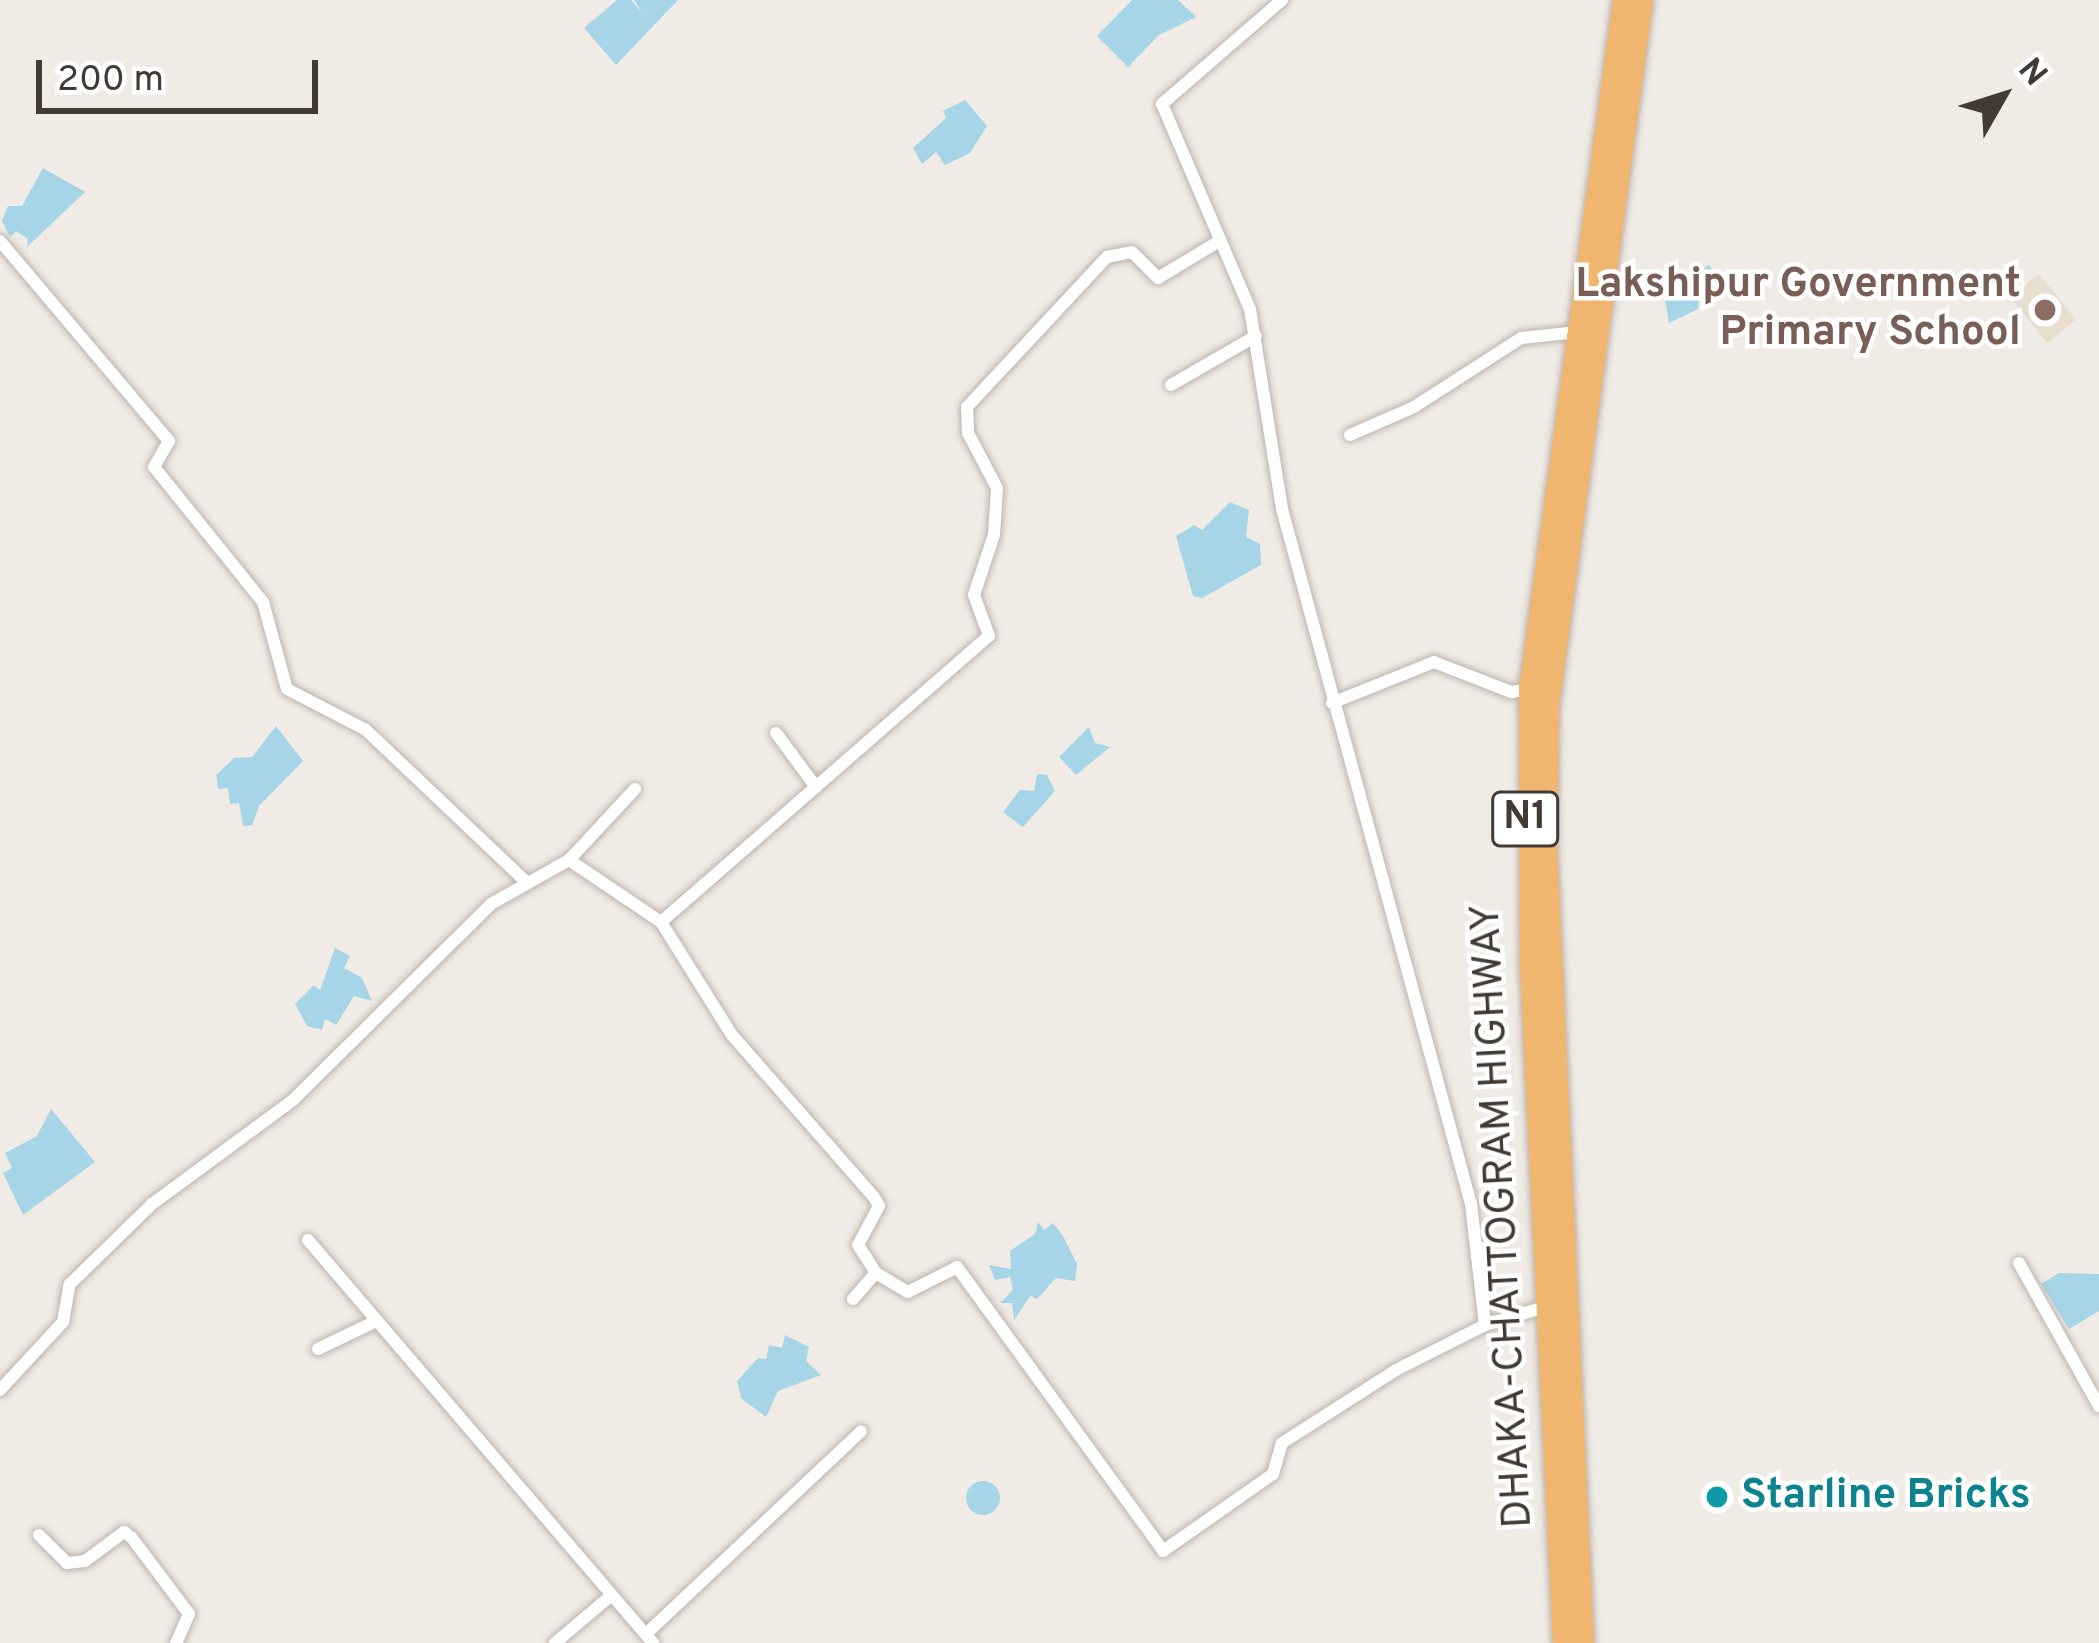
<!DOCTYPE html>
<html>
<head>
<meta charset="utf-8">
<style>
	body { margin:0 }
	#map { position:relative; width:2099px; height:1643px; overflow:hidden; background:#f0ebe5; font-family:Overpass,sans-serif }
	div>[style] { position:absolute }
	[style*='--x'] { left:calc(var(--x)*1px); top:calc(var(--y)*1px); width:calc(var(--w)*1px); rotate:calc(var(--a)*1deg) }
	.education>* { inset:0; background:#e8ded0; transform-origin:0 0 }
	.water>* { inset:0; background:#a6d5e8 }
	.round { border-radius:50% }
	.roads { filter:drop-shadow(0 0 3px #beb5ab) drop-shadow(0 0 3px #beb5ab) }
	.street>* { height:12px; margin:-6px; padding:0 6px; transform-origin:6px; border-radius:6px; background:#fff }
	.highway>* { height:21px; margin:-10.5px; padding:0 10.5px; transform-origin:10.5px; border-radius:10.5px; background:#f0b670 }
	.dots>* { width:33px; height:33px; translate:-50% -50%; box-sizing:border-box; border:6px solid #fff; border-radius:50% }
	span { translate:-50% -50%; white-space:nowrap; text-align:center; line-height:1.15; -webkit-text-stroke:9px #fff; paint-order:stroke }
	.shield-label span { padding:3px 9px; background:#fff; border:3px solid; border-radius:9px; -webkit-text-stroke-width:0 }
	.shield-label { font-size:39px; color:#423b35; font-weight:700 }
	.education-label { font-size:42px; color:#785e54; font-weight:700 }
	.right { translate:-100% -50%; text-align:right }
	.street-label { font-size:42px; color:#423b35 }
	.culture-label { font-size:42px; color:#0d838f; font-weight:700 }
	.left { translate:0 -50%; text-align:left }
	.north { position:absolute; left:1943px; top:36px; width:120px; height:120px; -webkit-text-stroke:9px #fff; paint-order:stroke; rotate:51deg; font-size:33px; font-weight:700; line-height:48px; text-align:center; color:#423b35 }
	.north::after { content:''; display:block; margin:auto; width:42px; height:54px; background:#423b35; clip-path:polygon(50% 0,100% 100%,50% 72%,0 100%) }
	.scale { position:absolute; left:36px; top:60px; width:282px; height:54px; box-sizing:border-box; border:6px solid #423b35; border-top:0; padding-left:15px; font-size:36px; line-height:42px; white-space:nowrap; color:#423b35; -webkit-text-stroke:9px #fff; paint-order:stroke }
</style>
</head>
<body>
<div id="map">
	<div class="education">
		<i style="left:2039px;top:274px;width:59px;height:37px;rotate:51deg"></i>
	</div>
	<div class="water">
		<i style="clip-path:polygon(617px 0,631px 0,642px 12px,634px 0,678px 0,616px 65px,584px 28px)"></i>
		<i style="clip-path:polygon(1132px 0,1178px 0,1196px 17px,1159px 35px,1128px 67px,1097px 36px)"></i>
		<i style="clip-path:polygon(965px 100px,987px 126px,970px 153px,945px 165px,936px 152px,922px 164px,913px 148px,946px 118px,943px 111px)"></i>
		<i style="clip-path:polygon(43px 168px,85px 192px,27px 247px,28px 239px,16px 231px,10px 237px,2px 221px,8px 206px,22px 206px)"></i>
		<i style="clip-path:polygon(1709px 265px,1720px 282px,1700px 293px,1698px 309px,1669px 323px,1662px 283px,1677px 273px,1684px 282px)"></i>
		<i style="clip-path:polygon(1230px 502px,1249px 510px,1246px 537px,1260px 544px,1261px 565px,1202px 598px,1193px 596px,1176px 536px,1194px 525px,1202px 530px)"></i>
		<i style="clip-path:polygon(276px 726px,303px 761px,259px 806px,252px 825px,243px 826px,239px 803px,230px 804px,228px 788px,218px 789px,216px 775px,234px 758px,252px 757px)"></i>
		<i style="clip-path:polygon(1089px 727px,1095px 743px,1110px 747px,1076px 775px,1059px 757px)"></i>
		<i style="clip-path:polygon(1037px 774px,1047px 775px,1055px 791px,1023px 827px,1003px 812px,1020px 790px,1034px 791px)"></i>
		<i style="clip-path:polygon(335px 948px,350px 956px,344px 968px,362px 978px,372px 1001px,354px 996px,336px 1025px,325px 1019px,322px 1030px,307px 1026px,295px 1004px,314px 985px,320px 990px)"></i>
		<i style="clip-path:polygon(51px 1109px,95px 1162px,23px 1215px,3px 1173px,12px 1168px,5px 1153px,37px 1136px)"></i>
		<i style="clip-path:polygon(1038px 1222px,1044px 1230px,1053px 1223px,1063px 1236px,1077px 1264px,1075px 1281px,1056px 1278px,1037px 1299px,1030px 1296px,1014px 1320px,1012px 1303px,1000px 1303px,1013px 1290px,1010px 1277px,995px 1280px,989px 1265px,1011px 1269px,1010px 1251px,1035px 1234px)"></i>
		<i style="clip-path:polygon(2059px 1273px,2099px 1274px,2099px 1311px,2069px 1329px,2041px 1284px)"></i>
		<i style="clip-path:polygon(785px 1335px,809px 1347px,806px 1361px,821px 1375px,778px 1391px,766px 1417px,741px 1398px,737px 1381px,758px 1358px,766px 1359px,769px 1345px,782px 1348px)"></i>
		<i class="round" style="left:966px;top:1481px;width:34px;height:34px"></i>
	</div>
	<div class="roads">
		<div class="street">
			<i style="--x:1282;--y:0;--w:159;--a:139.1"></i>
			<i style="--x:1162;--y:104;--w:223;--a:66.8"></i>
			<i style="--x:1250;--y:309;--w:203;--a:80.9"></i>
			<i style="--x:1282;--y:509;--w:720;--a:74.79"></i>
			<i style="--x:1471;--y:1204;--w:122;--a:83.4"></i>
			<i style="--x:0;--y:241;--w:262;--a:49.8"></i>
			<i style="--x:169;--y:441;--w:30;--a:120"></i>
			<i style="--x:154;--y:467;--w:174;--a:51.1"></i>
			<i style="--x:263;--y:602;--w:90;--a:74.6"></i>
			<i style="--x:287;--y:689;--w:89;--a:27.4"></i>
			<i style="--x:366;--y:730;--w:222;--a:43.5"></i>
			<i style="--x:1171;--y:385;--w:98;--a:-30"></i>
			<i style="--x:1350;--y:435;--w:70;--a:-23.6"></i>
			<i style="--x:1414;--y:407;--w:127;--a:-32.8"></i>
			<i style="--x:1521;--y:338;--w:57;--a:-6"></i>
			<i style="--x:1332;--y:703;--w:110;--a:-21.9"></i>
			<i style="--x:1434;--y:662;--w:83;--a:21.3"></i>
			<i style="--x:1511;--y:692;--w:18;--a:-9"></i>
			<i style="--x:776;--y:733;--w:67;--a:53.5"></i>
			<i style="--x:569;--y:860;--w:97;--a:-47.1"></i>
			<i style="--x:661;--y:922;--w:133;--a:57.9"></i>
			<i style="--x:732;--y:1035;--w:215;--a:48.8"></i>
			<i style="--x:874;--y:1197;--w:10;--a:61"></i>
			<i style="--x:879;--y:1206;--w:44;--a:118.3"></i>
			<i style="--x:858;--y:1245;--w:33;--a:57"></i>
			<i style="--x:876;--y:1273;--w:37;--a:31"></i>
			<i style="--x:908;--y:1292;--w:55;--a:-27"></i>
			<i style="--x:957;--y:1267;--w:351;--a:54"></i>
			<i style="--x:1163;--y:1551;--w:134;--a:-35"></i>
			<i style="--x:1273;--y:1474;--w:32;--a:-74"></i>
			<i style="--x:1282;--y:1443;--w:135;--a:-32.6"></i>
			<i style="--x:1396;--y:1370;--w:100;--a:-26.8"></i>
			<i style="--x:1485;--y:1325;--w:66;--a:-16.8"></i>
			<i style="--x:308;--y:1240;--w:531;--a:49.43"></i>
			<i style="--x:2019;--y:1263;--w:164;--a:60.8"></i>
			<i style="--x:853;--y:1299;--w:35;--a:-49"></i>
			<i style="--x:318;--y:1349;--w:60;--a:-25.7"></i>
			<i style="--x:0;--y:1390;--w:93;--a:-47.2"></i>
			<i style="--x:63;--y:1322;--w:39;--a:-80"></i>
			<i style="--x:70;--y:1284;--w:115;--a:-44.3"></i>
			<i style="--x:152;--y:1204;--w:175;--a:-36.4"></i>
			<i style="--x:293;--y:1100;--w:279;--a:-44.7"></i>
			<i style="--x:491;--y:904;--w:90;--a:-29.4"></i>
			<i style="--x:569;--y:860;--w:111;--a:34"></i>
			<i style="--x:661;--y:922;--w:435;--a:-41.1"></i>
			<i style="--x:989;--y:636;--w:44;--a:-110.1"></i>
			<i style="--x:974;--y:595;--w:63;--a:-71.6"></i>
			<i style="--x:994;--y:535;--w:47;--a:-86.3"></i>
			<i style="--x:997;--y:488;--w:62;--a:-117.8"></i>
			<i style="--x:968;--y:433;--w:26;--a:-92"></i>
			<i style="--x:967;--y:407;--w:205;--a:-47"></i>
			<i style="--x:1107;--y:257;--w:25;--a:-11"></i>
			<i style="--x:1132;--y:252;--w:37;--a:45"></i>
			<i style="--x:1158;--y:278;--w:70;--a:-31"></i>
			<i style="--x:39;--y:1535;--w:40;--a:45"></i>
			<i style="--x:67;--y:1563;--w:18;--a:-6"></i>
			<i style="--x:85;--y:1561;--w:49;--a:-36.6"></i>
			<i style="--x:124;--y:1532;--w:10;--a:37"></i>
			<i style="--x:132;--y:1538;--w:95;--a:53.1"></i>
			<i style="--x:189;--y:1614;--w:32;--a:114"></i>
			<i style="--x:647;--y:1633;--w:294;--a:-43.3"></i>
			<i style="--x:555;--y:1643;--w:70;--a:-40.3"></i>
		</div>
		<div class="highway">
			<i style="--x:1563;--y:1643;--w:677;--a:-92.79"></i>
			<i style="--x:1530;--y:967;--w:278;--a:-90.2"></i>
			<i style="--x:1529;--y:689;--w:695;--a:-82.23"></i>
			<i style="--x:1583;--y:1643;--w:797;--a:-92.66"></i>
			<i style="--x:1546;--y:847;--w:141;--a:-89.2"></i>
			<i style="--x:1548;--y:706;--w:712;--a:-82.42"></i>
		</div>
	</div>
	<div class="dots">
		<i style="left:2045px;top:310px;background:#8d6e63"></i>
		<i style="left:1717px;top:1497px;background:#0f9aa8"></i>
	</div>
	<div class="shield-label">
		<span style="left:1525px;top:819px">N1</span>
	</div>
	<div class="education-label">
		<span class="right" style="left:2021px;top:310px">Lakshipur Government<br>Primary School</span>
	</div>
	<div class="street-label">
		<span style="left:1504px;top:1216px;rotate:-93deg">DHAKA-CHATTOGRAM HIGHWAY</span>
	</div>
	<div class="culture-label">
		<span class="left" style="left:1741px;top:1497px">Starline Bricks</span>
	</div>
	<div class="north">N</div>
	<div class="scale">200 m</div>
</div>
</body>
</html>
